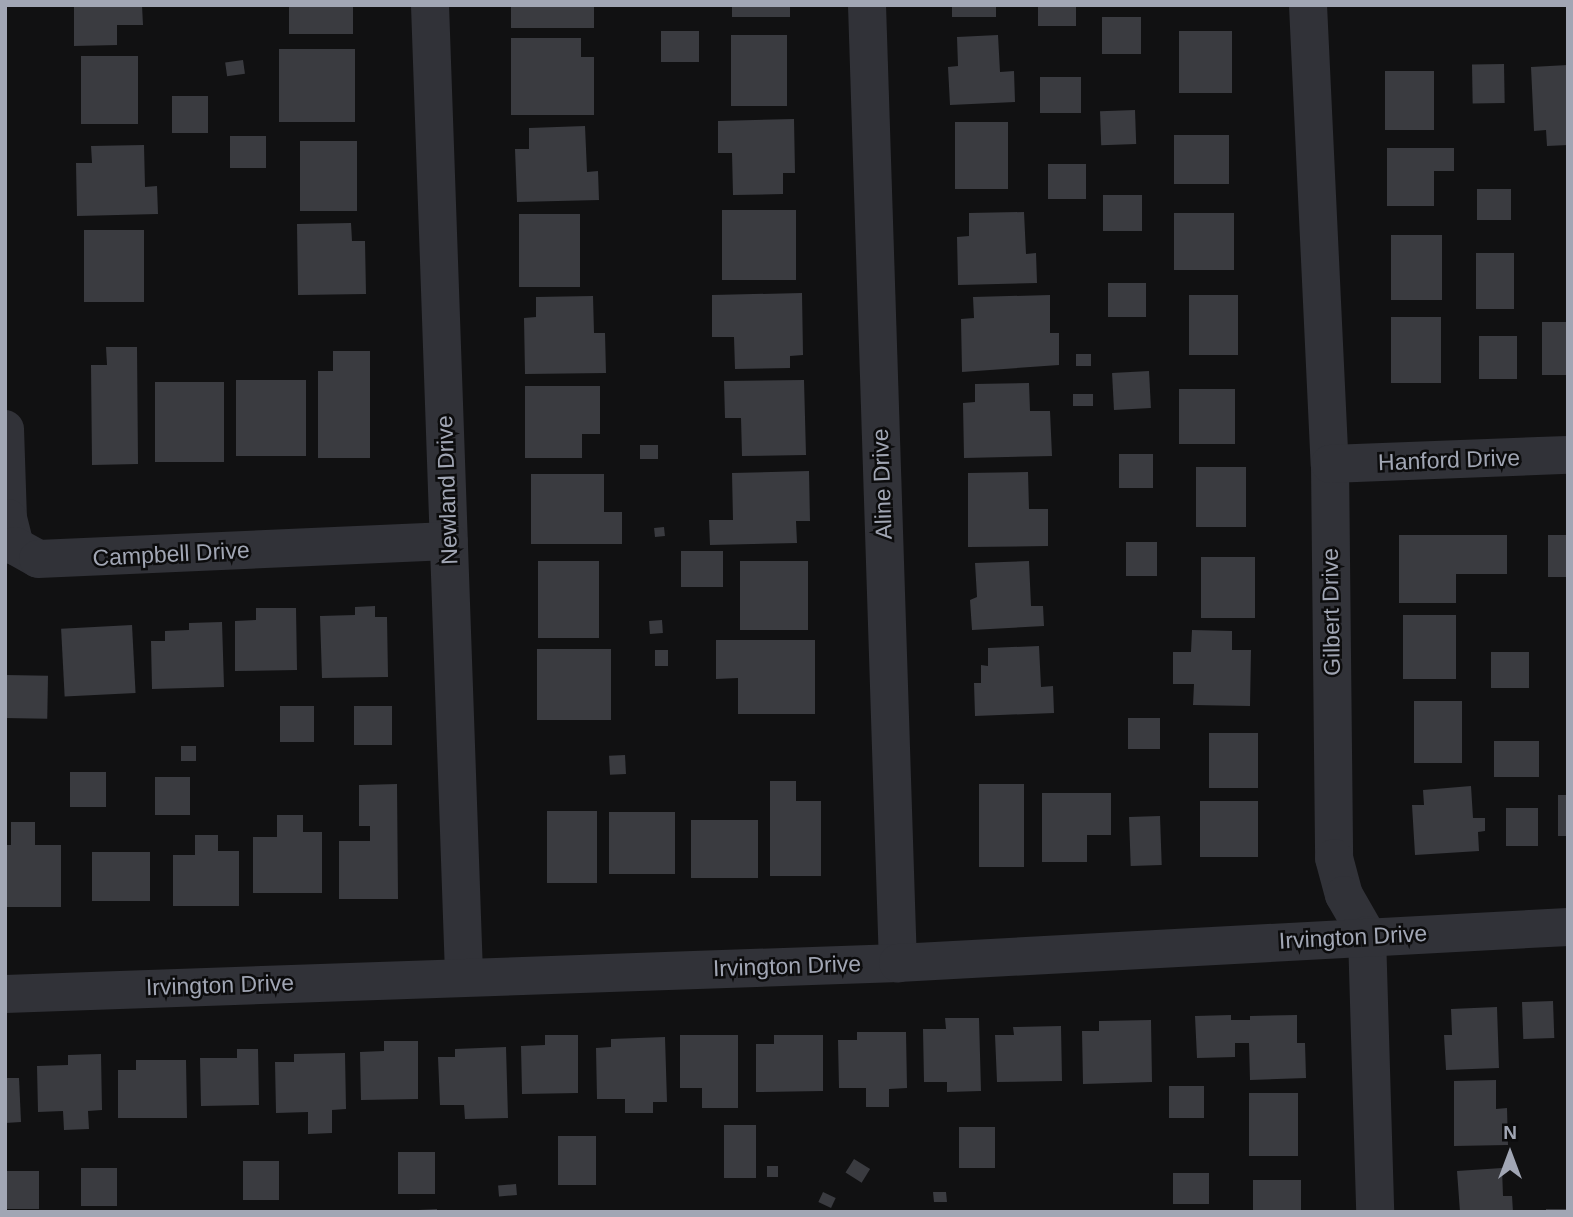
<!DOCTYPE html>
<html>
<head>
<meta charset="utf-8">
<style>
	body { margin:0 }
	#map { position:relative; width:1573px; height:1217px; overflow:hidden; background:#111112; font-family:Arial,sans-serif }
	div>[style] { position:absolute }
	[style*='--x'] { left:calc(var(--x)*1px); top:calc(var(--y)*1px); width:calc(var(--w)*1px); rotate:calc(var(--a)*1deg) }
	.building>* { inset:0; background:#3a3b40; transform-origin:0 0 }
	.minor>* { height:38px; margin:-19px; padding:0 19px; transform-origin:19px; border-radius:19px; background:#313238 }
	span { translate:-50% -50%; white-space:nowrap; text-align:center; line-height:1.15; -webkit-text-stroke:5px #0c0c0d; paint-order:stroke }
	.street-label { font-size:23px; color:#a1a6b4 }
	.frame { position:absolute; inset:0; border:7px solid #a1a6b4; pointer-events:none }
	.north { position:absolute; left:1475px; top:1119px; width:70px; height:70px; -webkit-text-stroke:5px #0c0c0d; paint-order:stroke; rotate:0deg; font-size:19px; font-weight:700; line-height:28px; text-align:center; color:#a1a6b4 }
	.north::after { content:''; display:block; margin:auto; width:24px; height:32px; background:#a1a6b4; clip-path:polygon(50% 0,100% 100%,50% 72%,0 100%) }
</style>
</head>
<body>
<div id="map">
	<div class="building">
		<i style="clip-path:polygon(74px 5px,142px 5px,143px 25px,117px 25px,117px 45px,74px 46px)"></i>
		<i style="left:289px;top:5px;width:64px;height:29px"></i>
		<i style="left:511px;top:5px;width:83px;height:23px"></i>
		<i style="left:732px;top:5px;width:58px;height:12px"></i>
		<i style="left:952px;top:5px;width:44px;height:12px"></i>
		<i style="left:1038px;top:5px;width:38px;height:21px"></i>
		<i style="left:1102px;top:17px;width:39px;height:37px"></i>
		<i style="left:661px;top:31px;width:38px;height:31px"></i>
		<i style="left:1179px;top:31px;width:53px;height:62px"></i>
		<i style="left:731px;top:35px;width:56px;height:71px"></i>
		<i style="clip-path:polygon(998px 35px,1000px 72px,1014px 71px,1015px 102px,950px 105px,948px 67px,958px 66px,957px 37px)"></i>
		<i style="clip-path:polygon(511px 38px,581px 38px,581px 57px,594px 57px,594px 115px,511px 115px)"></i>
		<i style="left:279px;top:49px;width:76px;height:73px"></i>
		<i style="left:81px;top:56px;width:57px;height:68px"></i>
		<i style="left:243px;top:60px;width:14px;height:18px;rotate:82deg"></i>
		<i style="left:1504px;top:64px;width:39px;height:32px;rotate:89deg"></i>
		<i style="clip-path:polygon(1568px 65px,1568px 145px,1547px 146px,1546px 130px,1534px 131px,1531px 67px)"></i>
		<i style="left:1385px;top:71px;width:49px;height:59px"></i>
		<i style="left:1040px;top:77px;width:41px;height:36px"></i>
		<i style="left:172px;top:96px;width:36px;height:37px"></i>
		<i style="left:1135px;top:110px;width:34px;height:35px;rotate:88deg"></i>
		<i style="clip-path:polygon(794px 119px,795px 173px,783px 173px,783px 194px,733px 195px,732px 153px,718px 153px,718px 121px)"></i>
		<i style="left:955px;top:122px;width:53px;height:67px"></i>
		<i style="clip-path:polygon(585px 126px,587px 172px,598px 171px,599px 200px,517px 202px,515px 149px,529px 149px,529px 128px)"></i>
		<i style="left:1174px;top:135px;width:55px;height:49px"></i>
		<i style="left:230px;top:136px;width:36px;height:32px"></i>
		<i style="left:300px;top:141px;width:57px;height:70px"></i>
		<i style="clip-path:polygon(144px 145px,145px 187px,157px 186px,158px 214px,77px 216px,76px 163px,92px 163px,91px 146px)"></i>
		<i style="clip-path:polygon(1387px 148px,1454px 148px,1454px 171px,1434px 171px,1434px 206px,1387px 206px)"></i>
		<i style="left:1048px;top:164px;width:38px;height:35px"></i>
		<i style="left:1477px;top:189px;width:34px;height:31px"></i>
		<i style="left:1103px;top:195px;width:39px;height:36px"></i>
		<i style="left:722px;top:210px;width:74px;height:70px"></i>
		<i style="clip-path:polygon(1024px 212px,1026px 254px,1036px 253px,1037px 283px,958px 285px,957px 237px,969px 236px,969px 213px)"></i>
		<i style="left:1174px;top:213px;width:60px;height:57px"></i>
		<i style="left:519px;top:214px;width:61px;height:73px"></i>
		<i style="clip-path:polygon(351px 223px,352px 241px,365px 241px,366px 294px,298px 295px,297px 224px)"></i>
		<i style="left:84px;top:230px;width:60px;height:72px"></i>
		<i style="left:1391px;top:235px;width:51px;height:65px"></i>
		<i style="left:1476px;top:253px;width:38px;height:56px"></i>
		<i style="left:1108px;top:283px;width:38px;height:34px"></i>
		<i style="clip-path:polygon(802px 293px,803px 355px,790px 356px,790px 368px,735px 369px,734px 337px,712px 337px,712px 295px)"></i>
		<i style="clip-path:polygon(1050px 295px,1050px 333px,1059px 333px,1059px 365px,962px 372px,961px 319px,974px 318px,973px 297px)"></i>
		<i style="left:1189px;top:295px;width:49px;height:60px"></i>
		<i style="clip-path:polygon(593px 296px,594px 333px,605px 333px,606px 373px,525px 374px,524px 318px,536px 317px,536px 297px)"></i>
		<i style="left:1391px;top:317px;width:50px;height:66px"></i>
		<i style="left:1542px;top:322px;width:26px;height:53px"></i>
		<i style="left:1479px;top:336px;width:38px;height:43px"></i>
		<i style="clip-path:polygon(106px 347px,137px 347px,138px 464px,92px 465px,91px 365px,107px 365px)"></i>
		<i style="clip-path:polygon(333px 351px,370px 351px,370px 458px,318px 458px,318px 371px,333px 371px)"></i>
		<i style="left:1076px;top:354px;width:15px;height:12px"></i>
		<i style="left:1149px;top:371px;width:37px;height:37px;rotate:87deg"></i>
		<i style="left:236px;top:380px;width:70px;height:76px"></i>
		<i style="clip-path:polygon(804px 380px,806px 455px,742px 456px,741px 418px,725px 418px,724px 381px)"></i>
		<i style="left:155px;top:382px;width:69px;height:80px"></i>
		<i style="clip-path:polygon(1029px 383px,1030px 411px,1050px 411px,1052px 456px,964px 458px,963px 403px,975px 402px,975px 384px)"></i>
		<i style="clip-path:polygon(525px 386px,600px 386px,600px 434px,582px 434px,582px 458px,525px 458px)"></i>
		<i style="left:1179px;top:389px;width:56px;height:55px"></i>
		<i style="left:1073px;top:394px;width:20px;height:12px"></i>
		<i style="left:640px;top:445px;width:18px;height:14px"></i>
		<i style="left:1119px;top:454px;width:34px;height:34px"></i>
		<i style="left:1196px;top:467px;width:50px;height:60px"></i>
		<i style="clip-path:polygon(809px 471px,810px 521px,796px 521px,797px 543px,710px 545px,709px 520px,733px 520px,732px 473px)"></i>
		<i style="clip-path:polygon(1028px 472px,1029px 509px,1048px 509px,1048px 546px,968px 547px,968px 473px)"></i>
		<i style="clip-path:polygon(531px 474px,604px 474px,604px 512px,622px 512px,622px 544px,531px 544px)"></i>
		<i style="left:664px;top:527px;width:9px;height:10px;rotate:84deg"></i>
		<i style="clip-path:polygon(1399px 535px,1507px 535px,1507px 574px,1456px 574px,1456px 603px,1399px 603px)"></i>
		<i style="left:1548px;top:535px;width:20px;height:42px"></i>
		<i style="left:1126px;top:542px;width:31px;height:34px"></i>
		<i style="left:681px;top:551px;width:42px;height:36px"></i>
		<i style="left:1201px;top:557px;width:54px;height:61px"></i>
		<i style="left:538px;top:561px;width:61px;height:77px"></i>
		<i style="left:740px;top:561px;width:68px;height:69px"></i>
		<i style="clip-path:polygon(1029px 561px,1031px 606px,1043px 606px,1044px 626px,972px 630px,970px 600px,977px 597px,975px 563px)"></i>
		<i style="clip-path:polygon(375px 606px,375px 617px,387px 617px,388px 677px,322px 678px,320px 616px,355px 615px,355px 607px)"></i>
		<i style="clip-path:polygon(256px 608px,296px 608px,297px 670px,235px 671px,235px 621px,256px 620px)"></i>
		<i style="left:1403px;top:615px;width:53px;height:64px"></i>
		<i style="left:662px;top:620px;width:13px;height:13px;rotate:86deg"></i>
		<i style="clip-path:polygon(222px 622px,224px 687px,152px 689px,151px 641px,165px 641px,165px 631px,189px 630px,189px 623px)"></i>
		<i style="left:132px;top:625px;width:68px;height:71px;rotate:87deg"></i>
		<i style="clip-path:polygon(1192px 630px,1232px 631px,1232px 650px,1251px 650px,1250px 706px,1193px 705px,1194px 684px,1173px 684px,1173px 652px,1191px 652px)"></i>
		<i style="clip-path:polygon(716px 640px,815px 640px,815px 714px,738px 714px,738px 678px,716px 679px)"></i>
		<i style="clip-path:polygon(1039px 646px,1041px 687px,1053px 686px,1054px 713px,975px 716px,974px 683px,981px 683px,981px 665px,988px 666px,988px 648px)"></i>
		<i style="left:537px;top:649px;width:74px;height:71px"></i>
		<i style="left:668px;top:650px;width:16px;height:13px;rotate:90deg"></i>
		<i style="left:1491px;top:652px;width:38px;height:36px"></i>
		<i style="left:5px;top:675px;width:43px;height:43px;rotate:1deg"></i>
		<i style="left:1414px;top:701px;width:48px;height:62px"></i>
		<i style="left:280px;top:706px;width:34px;height:36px"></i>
		<i style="left:354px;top:706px;width:38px;height:39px"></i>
		<i style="left:1128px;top:718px;width:32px;height:31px"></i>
		<i style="left:1209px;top:733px;width:49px;height:55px"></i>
		<i style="left:1494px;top:741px;width:45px;height:36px"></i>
		<i style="left:181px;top:746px;width:15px;height:15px"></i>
		<i style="left:625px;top:755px;width:19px;height:16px;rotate:87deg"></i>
		<i style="left:70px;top:772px;width:36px;height:35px"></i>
		<i style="left:155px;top:777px;width:35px;height:38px"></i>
		<i style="clip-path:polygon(770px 781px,796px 781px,796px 801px,821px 801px,821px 876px,770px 876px)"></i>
		<i style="clip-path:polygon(397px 784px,398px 899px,339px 899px,339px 841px,370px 841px,370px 826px,359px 826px,359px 785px)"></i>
		<i style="left:979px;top:784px;width:45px;height:83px"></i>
		<i style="clip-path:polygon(1471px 786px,1473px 818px,1485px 818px,1485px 831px,1478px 832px,1479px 851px,1415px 855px,1412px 805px,1424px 805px,1423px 790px)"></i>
		<i style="clip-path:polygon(1042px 793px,1111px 793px,1111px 835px,1087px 835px,1087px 862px,1042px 862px)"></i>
		<i style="left:1558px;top:795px;width:10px;height:41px"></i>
		<i style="left:1200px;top:801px;width:58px;height:56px"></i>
		<i style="left:1506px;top:808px;width:32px;height:38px"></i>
		<i style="left:547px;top:811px;width:50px;height:72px"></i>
		<i style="left:609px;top:812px;width:66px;height:62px"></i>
		<i style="clip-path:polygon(277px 815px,303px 815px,303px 832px,322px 832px,322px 893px,253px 893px,253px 837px,277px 837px)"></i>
		<i style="left:1160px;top:816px;width:49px;height:31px;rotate:88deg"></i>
		<i style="left:691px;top:820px;width:67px;height:58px"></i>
		<i style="clip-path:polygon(11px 822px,35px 822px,35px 845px,61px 845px,61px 907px,5px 907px,5px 845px,11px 845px)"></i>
		<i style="clip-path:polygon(195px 835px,218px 835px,218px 851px,239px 851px,239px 906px,173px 906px,173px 855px,195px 855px)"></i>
		<i style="left:92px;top:852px;width:58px;height:49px"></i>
		<i style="left:1553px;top:1001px;width:37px;height:31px;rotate:88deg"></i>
		<i style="clip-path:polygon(1497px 1007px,1499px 1068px,1446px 1070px,1444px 1035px,1452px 1035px,1451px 1009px)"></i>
		<i style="clip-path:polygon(1231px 1015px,1231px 1020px,1250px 1020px,1250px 1016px,1297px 1015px,1297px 1043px,1305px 1043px,1306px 1078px,1250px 1080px,1249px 1043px,1235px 1043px,1235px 1057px,1197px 1058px,1195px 1016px)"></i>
		<i style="clip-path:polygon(945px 1018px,979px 1018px,981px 1091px,947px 1092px,947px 1082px,924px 1082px,923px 1029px,946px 1029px)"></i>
		<i style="clip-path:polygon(1151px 1020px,1152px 1082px,1083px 1084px,1082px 1031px,1099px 1031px,1099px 1021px)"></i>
		<i style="clip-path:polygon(1061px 1026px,1062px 1081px,997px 1082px,995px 1035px,1014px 1035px,1013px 1027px)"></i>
		<i style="clip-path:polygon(857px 1032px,906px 1032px,907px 1088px,889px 1089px,889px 1107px,866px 1107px,866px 1088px,839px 1088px,838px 1040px,857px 1040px)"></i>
		<i style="clip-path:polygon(545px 1035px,578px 1035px,578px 1093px,522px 1094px,521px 1046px,545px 1045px)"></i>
		<i style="clip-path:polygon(680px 1035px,738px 1035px,738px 1108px,702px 1108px,702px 1088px,680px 1088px)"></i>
		<i style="clip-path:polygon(774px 1035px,823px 1035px,823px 1091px,756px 1092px,756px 1044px,774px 1044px)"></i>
		<i style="clip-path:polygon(665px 1037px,667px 1102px,653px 1102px,653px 1113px,625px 1113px,625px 1099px,597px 1099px,596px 1048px,611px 1047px,611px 1039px)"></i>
		<i style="clip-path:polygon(384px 1041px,418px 1041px,418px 1099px,361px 1100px,360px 1052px,384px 1051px)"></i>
		<i style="clip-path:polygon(506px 1047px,508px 1118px,465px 1119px,464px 1105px,440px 1105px,438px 1057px,455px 1057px,455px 1049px)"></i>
		<i style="clip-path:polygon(237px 1049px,258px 1049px,259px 1105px,201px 1106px,200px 1058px,237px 1058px)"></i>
		<i style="clip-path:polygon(345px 1053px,346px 1109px,332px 1110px,332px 1133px,308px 1134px,308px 1112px,276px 1113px,275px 1062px,294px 1062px,294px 1054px)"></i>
		<i style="clip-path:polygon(101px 1054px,102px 1110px,88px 1111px,89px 1129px,64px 1130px,63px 1111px,38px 1112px,37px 1066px,68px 1065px,68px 1055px)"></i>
		<i style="clip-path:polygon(136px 1060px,186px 1060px,187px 1118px,118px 1118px,118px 1070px,136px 1070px)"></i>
		<i style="clip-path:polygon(5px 1078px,19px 1078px,21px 1122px,5px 1123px)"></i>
		<i style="clip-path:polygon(1496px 1080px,1496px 1109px,1507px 1108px,1508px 1145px,1454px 1146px,1454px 1081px)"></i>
		<i style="left:1169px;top:1086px;width:35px;height:32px"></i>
		<i style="left:1249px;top:1093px;width:49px;height:63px"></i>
		<i style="left:724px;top:1125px;width:32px;height:53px"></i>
		<i style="left:959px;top:1127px;width:36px;height:41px"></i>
		<i style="left:558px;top:1136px;width:38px;height:49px"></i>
		<i style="left:398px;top:1152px;width:37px;height:42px"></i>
		<i style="left:854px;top:1159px;width:19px;height:16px;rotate:32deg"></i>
		<i style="left:243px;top:1161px;width:36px;height:39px"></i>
		<i style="left:767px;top:1166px;width:11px;height:11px"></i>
		<i style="left:81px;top:1168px;width:36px;height:38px"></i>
		<i style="clip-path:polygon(1502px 1168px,1503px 1196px,1512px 1196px,1513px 1212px,1460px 1212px,1457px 1171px)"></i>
		<i style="left:39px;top:1171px;width:38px;height:34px;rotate:90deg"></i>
		<i style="left:1173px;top:1173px;width:36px;height:31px"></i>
		<i style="left:1253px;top:1180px;width:48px;height:32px"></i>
		<i style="left:516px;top:1184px;width:11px;height:18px;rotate:85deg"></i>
		<i style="left:823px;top:1192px;width:14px;height:11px;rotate:25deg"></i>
		<i style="clip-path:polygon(933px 1192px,946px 1192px,947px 1202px,934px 1202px)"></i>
		<i style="clip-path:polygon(437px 1209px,437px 1212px,418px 1212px,418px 1210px)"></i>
		<i style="left:1546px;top:1209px;width:22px;height:3px"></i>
	</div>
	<div class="minor">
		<i style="--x:430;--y:5;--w:971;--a:87.99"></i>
		<i style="--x:867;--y:5;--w:959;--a:88.15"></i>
		<i style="--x:1308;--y:5;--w:460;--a:87.3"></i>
		<i style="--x:1330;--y:464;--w:394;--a:89.4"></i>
		<i style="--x:1334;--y:858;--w:38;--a:75"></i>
		<i style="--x:1344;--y:895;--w:46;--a:60.1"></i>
		<i style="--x:1367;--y:935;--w:277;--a:88.3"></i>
		<i style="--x:5;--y:429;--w:89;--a:88.1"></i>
		<i style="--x:8;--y:518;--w:29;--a:76"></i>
		<i style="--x:15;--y:546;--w:26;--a:29"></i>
		<i style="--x:38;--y:559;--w:411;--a:-2.5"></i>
		<i style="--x:1330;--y:464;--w:238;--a:-2.2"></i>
		<i style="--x:5;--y:994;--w:894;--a:-1.99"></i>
		<i style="--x:898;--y:963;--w:671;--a:-3.08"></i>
	</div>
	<div class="street-label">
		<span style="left:1449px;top:460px;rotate:-2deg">Hanford Drive</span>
		<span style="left:882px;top:484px;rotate:-92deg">Aline Drive</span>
		<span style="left:447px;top:490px;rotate:-92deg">Newland Drive</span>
		<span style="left:171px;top:554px;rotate:-3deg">Campbell Drive</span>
		<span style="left:1331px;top:612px;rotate:-91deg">Gilbert Drive</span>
		<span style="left:1353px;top:937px;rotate:-3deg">Irvington Drive</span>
		<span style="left:787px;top:966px;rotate:-2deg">Irvington Drive</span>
		<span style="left:220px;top:985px;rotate:-2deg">Irvington Drive</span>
	</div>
	<div class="frame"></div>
	<div class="north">N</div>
</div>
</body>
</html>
